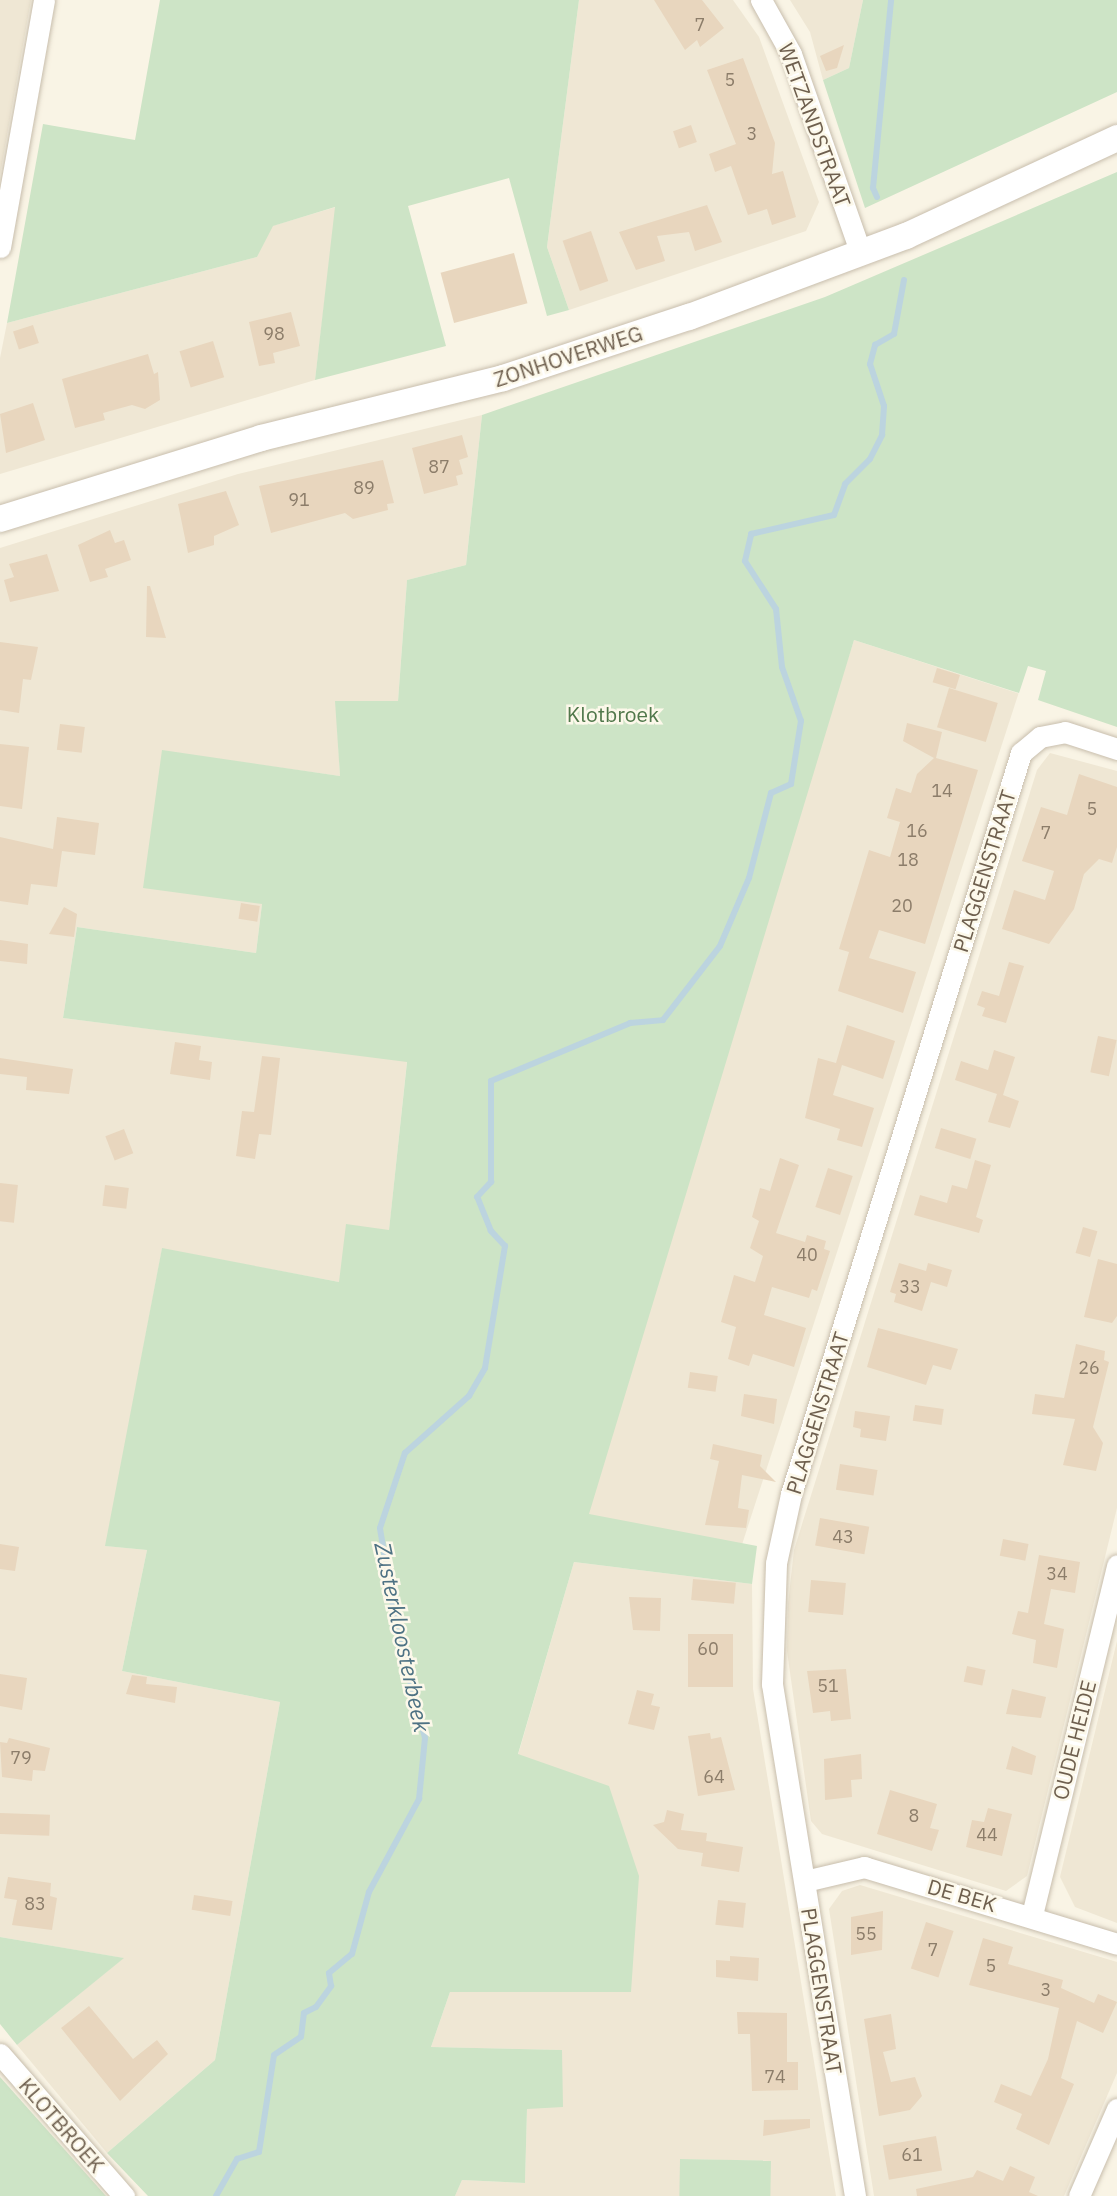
<!DOCTYPE html>
<html>
<head>
<meta charset="utf-8">
<style>
	body { margin:0 }
	#map { position:relative; width:1117px; height:2196px; overflow:hidden; background:#f9f4e5; font-family:"IBM Plex Sans",sans-serif }
	div>[style] { position:absolute }
	[style*='--x'] { left:calc(var(--x)*1px); top:calc(var(--y)*1px); width:calc(var(--w)*1px); rotate:calc(var(--a)*1deg) }
	.residential>* { inset:0; background:#efe7d4; transform-origin:0 0 }
	.green>* { inset:0; background:#cde4c6; transform-origin:0 0 }
	.stream>* { height:6px; margin:-3px; padding:0 3px; transform-origin:3px; border-radius:3px; background:#bcd4df }
	.building>* { inset:0; background:#e8d6be; transform-origin:0 0 }
	.roads { filter:drop-shadow(0 0 2px #c8bead) drop-shadow(0 0 2px #c8bead) }
	.minor>* { height:21px; margin:-10.5px; padding:0 10.5px; transform-origin:10.5px; border-radius:10.5px; background:#fff }
	.tertiary>* { height:26px; margin:-13px; padding:0 13px; transform-origin:13px; border-radius:13px; background:#fff }
	span { translate:-50% -50%; white-space:nowrap; text-align:center; line-height:1.15; -webkit-text-stroke:5px #fcf8ea; paint-order:stroke }
	.number-label { font-size:18px; color:#8c7d6a }
	.number-label span { -webkit-text-stroke-width:0 }
	.street-label { font-size:21px; color:#6e5f4e }
	.park-label { font-size:21px; color:#51784b }
	.water-label { font-size:23px; color:#4e7284; font-style:italic }
</style>
</head>
<body>
<div id="map">
	<div class="residential">
		<i style="clip-path:polygon(0 0,31px 0,0 175px)"></i>
		<i style="clip-path:polygon(579px 0,733px 0,759px 37px,819px 202px,806px 231px,569px 310px,547px 247px)"></i>
		<i style="clip-path:polygon(790px 0,863px 0,849px 68px,823px 80px,810px 32px)"></i>
		<i style="clip-path:polygon(336px 207px,315px 380px,0 474px,0 358px,7px 323px,257px 257px,272px 226px)"></i>
		<i style="clip-path:polygon(482px 415px,466px 565px,407px 580px,398px 701px,336px 701px,340px 776px,162px 751px,262px 904px,256px 953px,77px 927px,63px 1018px,407px 1061px,389px 1231px,339px 1282px,162px 1249px,106px 1546px,147px 1550px,122px 1671px,280px 1702px,215px 2060px,107px 2153px,17px 2045px,123px 1958px,0 1937px,0 548px,238px 474px)"></i>
		<i style="left:854px;top:640px;width:173px;height:914px;rotate:18deg"></i>
		<i style="clip-path:polygon(1050px 753px,1117px 771px,1117px 1508px,1027px 1876px,1006px 1891px,822px 1834px,811px 1821px,787px 1651px,788px 1604px,794px 1550px,1037px 770px)"></i>
		<i style="clip-path:polygon(574px 1562px,752px 1584px,753px 1689px,836px 2196px,770px 2196px,770px 2161px,680px 2159px,682px 2196px,455px 2196px,462px 2180px,525px 2183px,527px 2109px,561px 2050px,431px 2047px,450px 1992px,631px 1991px,518px 1755px)"></i>
		<i style="clip-path:polygon(1117px 1641px,1117px 1923px,1075px 1907px,1060px 1877px)"></i>
		<i style="clip-path:polygon(860px 1885px,1117px 1962px,1117px 2073px,1064px 2196px,874px 2196px,829px 1909px,842px 1891px)"></i>
	</div>
	<div class="green">
		<i style="clip-path:polygon(160px 0,579px 0,547px 247px,569px 310px,547px 316px,509px 178px,408px 206px,446px 346px,315px 380px,335px 207px,273px 226px,257px 257px,7px 323px,43px 124px,135px 140px)"></i>
		<i style="clip-path:polygon(863px 0,1117px 0,1117px 92px,865px 208px,823px 80px,849px 68px)"></i>
		<i style="clip-path:polygon(1117px 172px,1117px 727px,1038px 700px,1046px 671px,1028px 666px,1019px 693px,854px 640px,589px 1514px,757px 1546px,752px 1584px,574px 1562px,518px 1754px,609px 1786px,639px 1876px,631px 1992px,450px 1992px,431px 2047px,562px 2050px,563px 2107px,527px 2109px,525px 2183px,462px 2180px,455px 2196px,148px 2196px,107px 2153px,215px 2060px,280px 1702px,122px 1671px,147px 1550px,105px 1546px,162px 1248px,339px 1282px,346px 1224px,389px 1230px,407px 1062px,63px 1018px,77px 927px,256px 953px,262px 904px,143px 888px,162px 750px,340px 776px,335px 701px,398px 701px,407px 580px,466px 565px,482px 415px,825px 297px)"></i>
		<i style="clip-path:polygon(0 1937px,124px 1958px,17px 2045px,0 2024px)"></i>
		<i style="clip-path:polygon(0 2077px,106px 2196px,0 2196px)"></i>
		<i style="left:680px;top:2159px;width:91px;height:37px;rotate:1deg"></i>
	</div>
	<div class="stream">
		<i style="--x:877;--y:197;--w:10;--a:-114"></i>
		<i style="--x:873;--y:188;--w:189;--a:-84.5"></i>
		<i style="--x:216;--y:2196;--w:43;--a:-60.4"></i>
		<i style="--x:237;--y:2159;--w:23;--a:-18"></i>
		<i style="--x:259;--y:2152;--w:98;--a:-81.2"></i>
		<i style="--x:274;--y:2055;--w:32;--a:-34"></i>
		<i style="--x:301;--y:2037;--w:24;--a:-83"></i>
		<i style="--x:304;--y:2013;--w:13;--a:-27"></i>
		<i style="--x:316;--y:2007;--w:26;--a:-54"></i>
		<i style="--x:331;--y:1986;--w:13;--a:-99"></i>
		<i style="--x:329;--y:1973;--w:30;--a:-40"></i>
		<i style="--x:352;--y:1954;--w:64;--a:-74.7"></i>
		<i style="--x:369;--y:1892;--w:106;--a:-61.7"></i>
		<i style="--x:419;--y:1799;--w:61;--a:-84.4"></i>
		<i style="--x:425;--y:1738;--w:111;--a:-104.7"></i>
		<i style="--x:397;--y:1631;--w:104;--a:-99.4"></i>
		<i style="--x:380;--y:1528;--w:79;--a:-71.6"></i>
		<i style="--x:405;--y:1453;--w:86;--a:-41.7"></i>
		<i style="--x:469;--y:1396;--w:32;--a:-60"></i>
		<i style="--x:485;--y:1368;--w:124;--a:-80.7"></i>
		<i style="--x:505;--y:1246;--w:21;--a:-133"></i>
		<i style="--x:491;--y:1231;--w:37;--a:-112"></i>
		<i style="--x:477;--y:1197;--w:21;--a:-47"></i>
		<i style="--x:491;--y:1182;--w:101;--a:-90"></i>
		<i style="--x:491;--y:1081;--w:151;--a:-22.6"></i>
		<i style="--x:630;--y:1023;--w:33;--a:-5"></i>
		<i style="--x:663;--y:1020;--w:93;--a:-52.4"></i>
		<i style="--x:720;--y:946;--w:74;--a:-66.9"></i>
		<i style="--x:749;--y:878;--w:88;--a:-75.5"></i>
		<i style="--x:771;--y:793;--w:22;--a:-24"></i>
		<i style="--x:791;--y:784;--w:64;--a:-81"></i>
		<i style="--x:801;--y:721;--w:57;--a:-109.4"></i>
		<i style="--x:782;--y:667;--w:58;--a:-95.9"></i>
		<i style="--x:776;--y:609;--w:57;--a:-122.9"></i>
		<i style="--x:745;--y:561;--w:28;--a:-77"></i>
		<i style="--x:751;--y:534;--w:85;--a:-12.9"></i>
		<i style="--x:834;--y:515;--w:33;--a:-70"></i>
		<i style="--x:845;--y:484;--w:35;--a:-45"></i>
		<i style="--x:870;--y:459;--w:27;--a:-63"></i>
		<i style="--x:882;--y:435;--w:29;--a:-86"></i>
		<i style="--x:884;--y:406;--w:44;--a:-108.4"></i>
		<i style="--x:870;--y:364;--w:20;--a:-75"></i>
		<i style="--x:875;--y:345;--w:22;--a:-30"></i>
		<i style="--x:894;--y:334;--w:55;--a:-79.5"></i>
	</div>
	<div class="building">
		<i style="clip-path:polygon(654px 0,702px 0,724px 28px,700px 47px,697px 40px,685px 50px)"></i>
		<i style="clip-path:polygon(844px 45px,837px 68px,826px 71px,820px 56px)"></i>
		<i style="clip-path:polygon(743px 58px,775px 143px,772px 174px,783px 171px,796px 217px,772px 225px,767px 209px,748px 215px,731px 166px,715px 172px,709px 154px,736px 144px,707px 70px)"></i>
		<i style="left:691px;top:125px;width:18px;height:19px;rotate:71deg"></i>
		<i style="clip-path:polygon(707px 205px,722px 242px,695px 251px,689px 232px,657px 236px,665px 261px,636px 270px,619px 232px)"></i>
		<i style="left:591px;top:231px;width:53px;height:30px;rotate:71deg"></i>
		<i style="left:514px;top:253px;width:52px;height:76px;rotate:75deg"></i>
		<i style="clip-path:polygon(291px 312px,300px 346px,273px 353px,275px 363px,259px 366px,249px 322px)"></i>
		<i style="left:33px;top:325px;width:19px;height:21px;rotate:72deg"></i>
		<i style="left:213px;top:341px;width:38px;height:35px;rotate:73deg"></i>
		<i style="clip-path:polygon(148px 354px,154px 374px,158px 372px,160px 400px,145px 409px,132px 405px,103px 413px,105px 420px,75px 428px,62px 379px)"></i>
		<i style="clip-path:polygon(33px 403px,45px 440px,6px 453px,0 414px)"></i>
		<i style="clip-path:polygon(462px 435px,468px 457px,459px 460px,463px 474px,456px 476px,458px 485px,424px 494px,412px 448px)"></i>
		<i style="clip-path:polygon(383px 460px,394px 503px,387px 504px,388px 510px,353px 519px,345px 513px,271px 533px,259px 486px)"></i>
		<i style="clip-path:polygon(226px 491px,239px 525px,214px 536px,214px 545px,188px 553px,178px 504px)"></i>
		<i style="clip-path:polygon(110px 530px,115px 543px,124px 540px,131px 560px,105px 569px,108px 577px,90px 582px,78px 545px)"></i>
		<i style="clip-path:polygon(47px 554px,59px 591px,10px 602px,4px 580px,14px 577px,9px 564px)"></i>
		<i style="clip-path:polygon(147px 586px,150px 586px,166px 638px,146px 637px)"></i>
		<i style="clip-path:polygon(0 642px,38px 647px,31px 680px,23px 679px,19px 713px,0 710px)"></i>
		<i style="left:937px;top:668px;width:24px;height:15px;rotate:17deg"></i>
		<i style="left:949px;top:688px;width:51px;height:41px;rotate:17deg"></i>
		<i style="clip-path:polygon(907px 723px,942px 732px,936px 758px,978px 770px,925px 944px,879px 930px,869px 958px,916px 972px,903px 1013px,838px 991px,849px 952px,839px 949px,869px 850px,890px 857px,900px 822px,887px 818px,896px 788px,911px 793px,917px 774px,934px 758px,903px 741px)"></i>
		<i style="left:60px;top:724px;width:25px;height:26px;rotate:7deg"></i>
		<i style="clip-path:polygon(0 744px,29px 747px,22px 809px,0 806px)"></i>
		<i style="clip-path:polygon(1079px 774px,1117px 787px,1117px 847px,1112px 863px,1099px 859px,1084px 874px,1074px 909px,1049px 944px,1002px 929px,1014px 890px,1045px 900px,1054px 871px,1022px 861px,1041px 807px,1067px 815px)"></i>
		<i style="clip-path:polygon(57px 817px,99px 823px,95px 855px,62px 851px,57px 887px,31px 884px,28px 905px,0 901px,0 837px,53px 849px)"></i>
		<i style="left:241px;top:903px;width:19px;height:16px;rotate:9deg"></i>
		<i style="clip-path:polygon(64px 907px,77px 914px,74px 937px,49px 934px)"></i>
		<i style="clip-path:polygon(0 940px,28px 944px,27px 964px,0 961px)"></i>
		<i style="clip-path:polygon(1009px 962px,1024px 966px,1006px 1023px,982px 1016px,985px 1008px,977px 1005px,982px 991px,999px 996px)"></i>
		<i style="clip-path:polygon(847px 1025px,895px 1041px,883px 1079px,842px 1065px,833px 1095px,874px 1108px,862px 1147px,837px 1140px,840px 1129px,805px 1118px,818px 1058px,836px 1063px)"></i>
		<i style="left:1098px;top:1036px;width:19px;height:37px;rotate:12deg"></i>
		<i style="clip-path:polygon(175px 1042px,201px 1046px,199px 1060px,212px 1062px,210px 1080px,170px 1074px)"></i>
		<i style="clip-path:polygon(994px 1050px,1015px 1057px,1003px 1095px,1019px 1101px,1010px 1128px,988px 1122px,997px 1094px,955px 1080px,961px 1061px,988px 1070px)"></i>
		<i style="clip-path:polygon(262px 1056px,280px 1058px,271px 1135px,259px 1134px,255px 1159px,236px 1156px,242px 1111px,254px 1112px)"></i>
		<i style="clip-path:polygon(0 1058px,73px 1069px,69px 1094px,26px 1090px,27px 1077px,0 1074px)"></i>
		<i style="left:941px;top:1128px;width:37px;height:21px;rotate:17deg"></i>
		<i style="left:124px;top:1129px;width:26px;height:20px;rotate:69deg"></i>
		<i style="clip-path:polygon(780px 1158px,799px 1165px,776px 1233px,805px 1242px,807px 1235px,826px 1241px,824px 1249px,830px 1251px,817px 1291px,812px 1289px,809px 1298px,772px 1287px,764px 1315px,806px 1328px,794px 1367px,753px 1354px,749px 1366px,728px 1359px,736px 1327px,721px 1322px,734px 1275px,755px 1282px,763px 1256px,750px 1248px,759px 1221px,752px 1217px,760px 1188px,770px 1191px)"></i>
		<i style="clip-path:polygon(975px 1160px,991px 1165px,976px 1217px,983px 1220px,979px 1233px,914px 1215px,920px 1195px,947px 1203px,952px 1185px,967px 1189px)"></i>
		<i style="left:828px;top:1168px;width:26px;height:41px;rotate:18deg"></i>
		<i style="left:0;top:1183px;width:18px;height:38px;rotate:6deg"></i>
		<i style="left:105px;top:1185px;width:24px;height:21px;rotate:7deg"></i>
		<i style="left:1083px;top:1227px;width:15px;height:27px;rotate:16deg"></i>
		<i style="clip-path:polygon(1098px 1259px,1117px 1264px,1117px 1316px,1112px 1323px,1084px 1317px)"></i>
		<i style="clip-path:polygon(899px 1263px,926px 1271px,928px 1263px,952px 1270px,947px 1287px,931px 1282px,922px 1311px,894px 1302px,896px 1294px,890px 1292px)"></i>
		<i style="clip-path:polygon(878px 1328px,958px 1349px,951px 1370px,933px 1365px,926px 1385px,867px 1367px)"></i>
		<i style="clip-path:polygon(1076px 1344px,1105px 1351px,1104px 1360px,1109px 1362px,1093px 1427px,1103px 1443px,1096px 1471px,1063px 1465px,1075px 1419px,1032px 1414px,1035px 1394px,1064px 1398px)"></i>
		<i style="left:690px;top:1372px;width:28px;height:16px;rotate:8deg"></i>
		<i style="clip-path:polygon(744px 1394px,777px 1399px,774px 1424px,741px 1416px)"></i>
		<i style="left:915px;top:1405px;width:29px;height:16px;rotate:8deg"></i>
		<i style="clip-path:polygon(855px 1411px,890px 1416px,886px 1441px,860px 1437px,861px 1429px,853px 1427px)"></i>
		<i style="clip-path:polygon(713px 1444px,762px 1455px,760px 1466px,776px 1482px,742px 1475px,738px 1508px,749px 1510px,746px 1528px,705px 1525px,719px 1461px,710px 1459px)"></i>
		<i style="left:840px;top:1464px;width:38px;height:26px;rotate:9deg"></i>
		<i style="left:820px;top:1518px;width:50px;height:28px;rotate:10deg"></i>
		<i style="left:1003px;top:1539px;width:26px;height:17px;rotate:11deg"></i>
		<i style="clip-path:polygon(0 1544px,19px 1547px,15px 1571px,0 1569px)"></i>
		<i style="clip-path:polygon(1039px 1555px,1080px 1562px,1075px 1593px,1051px 1589px,1044px 1624px,1064px 1629px,1057px 1668px,1033px 1663px,1036px 1640px,1012px 1634px,1018px 1611px,1028px 1613px)"></i>
		<i style="left:693px;top:1579px;width:43px;height:21px;rotate:5deg"></i>
		<i style="left:811px;top:1580px;width:35px;height:32px;rotate:5deg"></i>
		<i style="clip-path:polygon(629px 1597px,661px 1598px,660px 1631px,633px 1630px)"></i>
		<i style="left:688px;top:1634px;width:45px;height:53px"></i>
		<i style="left:967px;top:1666px;width:19px;height:16px;rotate:12deg"></i>
		<i style="clip-path:polygon(846px 1669px,851px 1719px,831px 1721px,830px 1711px,813px 1713px,807px 1671px)"></i>
		<i style="clip-path:polygon(0 1674px,27px 1678px,22px 1710px,0 1706px)"></i>
		<i style="clip-path:polygon(132px 1675px,147px 1677px,146px 1684px,177px 1687px,175px 1703px,126px 1694px)"></i>
		<i style="clip-path:polygon(1012px 1689px,1046px 1697px,1041px 1718px,1006px 1714px)"></i>
		<i style="clip-path:polygon(637px 1690px,654px 1694px,651px 1705px,660px 1707px,654px 1730px,628px 1724px)"></i>
		<i style="clip-path:polygon(710px 1733px,711px 1739px,721px 1737px,735px 1790px,698px 1796px,688px 1736px)"></i>
		<i style="clip-path:polygon(9px 1738px,50px 1748px,45px 1771px,33px 1770px,32px 1781px,2px 1777px,0 1742px,7px 1743px)"></i>
		<i style="clip-path:polygon(1012px 1746px,1036px 1756px,1032px 1775px,1006px 1769px)"></i>
		<i style="clip-path:polygon(861px 1754px,862px 1779px,851px 1780px,852px 1797px,825px 1800px,824px 1759px)"></i>
		<i style="clip-path:polygon(890px 1790px,937px 1804px,930px 1828px,939px 1830px,932px 1851px,877px 1834px)"></i>
		<i style="clip-path:polygon(988px 1808px,1012px 1814px,1002px 1856px,966px 1847px,972px 1820px,984px 1822px)"></i>
		<i style="clip-path:polygon(667px 1810px,684px 1814px,681px 1830px,707px 1833px,706px 1841px,743px 1847px,739px 1872px,701px 1866px,703px 1853px,678px 1849px,653px 1825px,664px 1822px)"></i>
		<i style="left:0;top:1813px;width:50px;height:21px;rotate:2deg"></i>
		<i style="clip-path:polygon(8px 1877px,51px 1883px,50px 1896px,57px 1898px,52px 1930px,12px 1925px,17px 1900px,4px 1898px)"></i>
		<i style="left:194px;top:1895px;width:39px;height:15px;rotate:9deg"></i>
		<i style="left:718px;top:1900px;width:28px;height:25px;rotate:6deg"></i>
		<i style="clip-path:polygon(883px 1911px,882px 1950px,851px 1955px,851px 1917px)"></i>
		<i style="left:926px;top:1922px;width:29px;height:49px;rotate:18deg"></i>
		<i style="clip-path:polygon(983px 1938px,1013px 1947px,1008px 1964px,1063px 1980px,1061px 1988px,1094px 2003px,1098px 1994px,1117px 2002px,1103px 2033px,1077px 2021px,1061px 2078px,1074px 2084px,1049px 2145px,1016px 2129px,1022px 2114px,994px 2102px,1001px 2084px,1031px 2096px,1048px 2059px,1059px 2008px,969px 1985px)"></i>
		<i style="clip-path:polygon(730px 1956px,759px 1958px,758px 1981px,716px 1977px,716px 1960px,730px 1961px)"></i>
		<i style="clip-path:polygon(89px 2006px,133px 2059px,157px 2040px,168px 2054px,120px 2101px,61px 2028px)"></i>
		<i style="clip-path:polygon(737px 2012px,787px 2013px,787px 2062px,798px 2062px,798px 2090px,752px 2091px,750px 2034px,738px 2034px)"></i>
		<i style="clip-path:polygon(891px 2014px,896px 2049px,883px 2052px,891px 2082px,915px 2077px,922px 2096px,910px 2110px,879px 2116px,864px 2019px)"></i>
		<i style="clip-path:polygon(810px 2119px,810px 2128px,763px 2136px,764px 2120px)"></i>
		<i style="left:936px;top:2136px;width:35px;height:54px;rotate:80deg"></i>
		<i style="clip-path:polygon(1010px 2166px,1035px 2177px,1029px 2192px,1038px 2196px,917px 2196px,916px 2189px,973px 2177px,977px 2170px,1003px 2181px)"></i>
	</div>
	<div class="roads">
		<div class="minor">
			<i style="--x:761;--y:0;--w:62;--a:60.9"></i>
			<i style="--x:791;--y:54;--w:212;--a:70.7"></i>
			<i style="--x:0;--y:247;--w:251;--a:-79.9"></i>
			<i style="--x:805;--y:1881;--w:61;--a:-13.3"></i>
			<i style="--x:864;--y:1867;--w:264;--a:16.9"></i>
			<i style="--x:1032;--y:1915;--w:360;--a:-76.3"></i>
			<i style="--x:0;--y:2054;--w:189;--a:48.9"></i>
			<i style="--x:855;--y:2196;--w:519;--a:-99.21"></i>
			<i style="--x:772;--y:1684;--w:121;--a:-88.1"></i>
			<i style="--x:776;--y:1563;--w:71;--a:-77.7"></i>
			<i style="--x:791;--y:1494;--w:776;--a:-72.76"></i>
			<i style="--x:1021;--y:753;--w:25;--a:-40"></i>
			<i style="--x:1040;--y:737;--w:25;--a:-11"></i>
			<i style="--x:1065;--y:732;--w:55;--a:18.1"></i>
			<i style="--x:1079;--y:2196;--w:95;--a:-66.4"></i>
		</div>
		<div class="tertiary">
			<i style="--x:0;--y:519;--w:273;--a:-17.2"></i>
			<i style="--x:261;--y:438;--w:249;--a:-13.9"></i>
			<i style="--x:503;--y:378;--w:196;--a:-18.2"></i>
			<i style="--x:689;--y:317;--w:232;--a:-20.5"></i>
			<i style="--x:906;--y:236;--w:233;--a:-24.9"></i>
		</div>
	</div>
	<div class="number-label">
		<span style="left:700px;top:25px">7</span>
		<span style="left:730px;top:80px">5</span>
		<span style="left:752px;top:134px">3</span>
		<span style="left:274px;top:334px">98</span>
		<span style="left:439px;top:467px">87</span>
		<span style="left:364px;top:488px">89</span>
		<span style="left:299px;top:500px">91</span>
		<span style="left:942px;top:791px">14</span>
		<span style="left:1092px;top:809px">5</span>
		<span style="left:917px;top:831px">16</span>
		<span style="left:1046px;top:833px">7</span>
		<span style="left:908px;top:860px">18</span>
		<span style="left:902px;top:906px">20</span>
		<span style="left:807px;top:1255px">40</span>
		<span style="left:910px;top:1287px">33</span>
		<span style="left:1089px;top:1368px">26</span>
		<span style="left:843px;top:1537px">43</span>
		<span style="left:1057px;top:1574px">34</span>
		<span style="left:708px;top:1649px">60</span>
		<span style="left:828px;top:1686px">51</span>
		<span style="left:21px;top:1758px">79</span>
		<span style="left:714px;top:1777px">64</span>
		<span style="left:914px;top:1816px">8</span>
		<span style="left:987px;top:1835px">44</span>
		<span style="left:35px;top:1904px">83</span>
		<span style="left:866px;top:1934px">55</span>
		<span style="left:933px;top:1950px">7</span>
		<span style="left:991px;top:1966px">5</span>
		<span style="left:1046px;top:1990px">3</span>
		<span style="left:775px;top:2077px">74</span>
		<span style="left:912px;top:2155px">61</span>
	</div>
	<div class="street-label">
		<span style="left:815px;top:125px;rotate:70deg">WETZANDSTRAAT</span>
		<span style="left:568px;top:356px;rotate:-18deg">ZONHOVERWEG</span>
		<span style="left:984px;top:871px;rotate:-73deg">PLAGGENSTRAAT</span>
		<span style="left:817px;top:1413px;rotate:-73deg">PLAGGENSTRAAT</span>
		<span style="left:1074px;top:1740px;rotate:-76deg">OUDE HEIDE</span>
		<span style="left:962px;top:1895px;rotate:16deg">DE BEK</span>
		<span style="left:822px;top:1991px;rotate:81deg">PLAGGENSTRAAT</span>
		<span style="left:62px;top:2125px;rotate:49deg">KLOTBROEK</span>
	</div>
	<div class="park-label">
		<span style="left:613px;top:714px">Klotbroek</span>
	</div>
	<div class="water-label">
		<span style="left:403px;top:1637px;rotate:78deg">Zusterkloosterbeek</span>
	</div>
</div>
</body>
</html>
